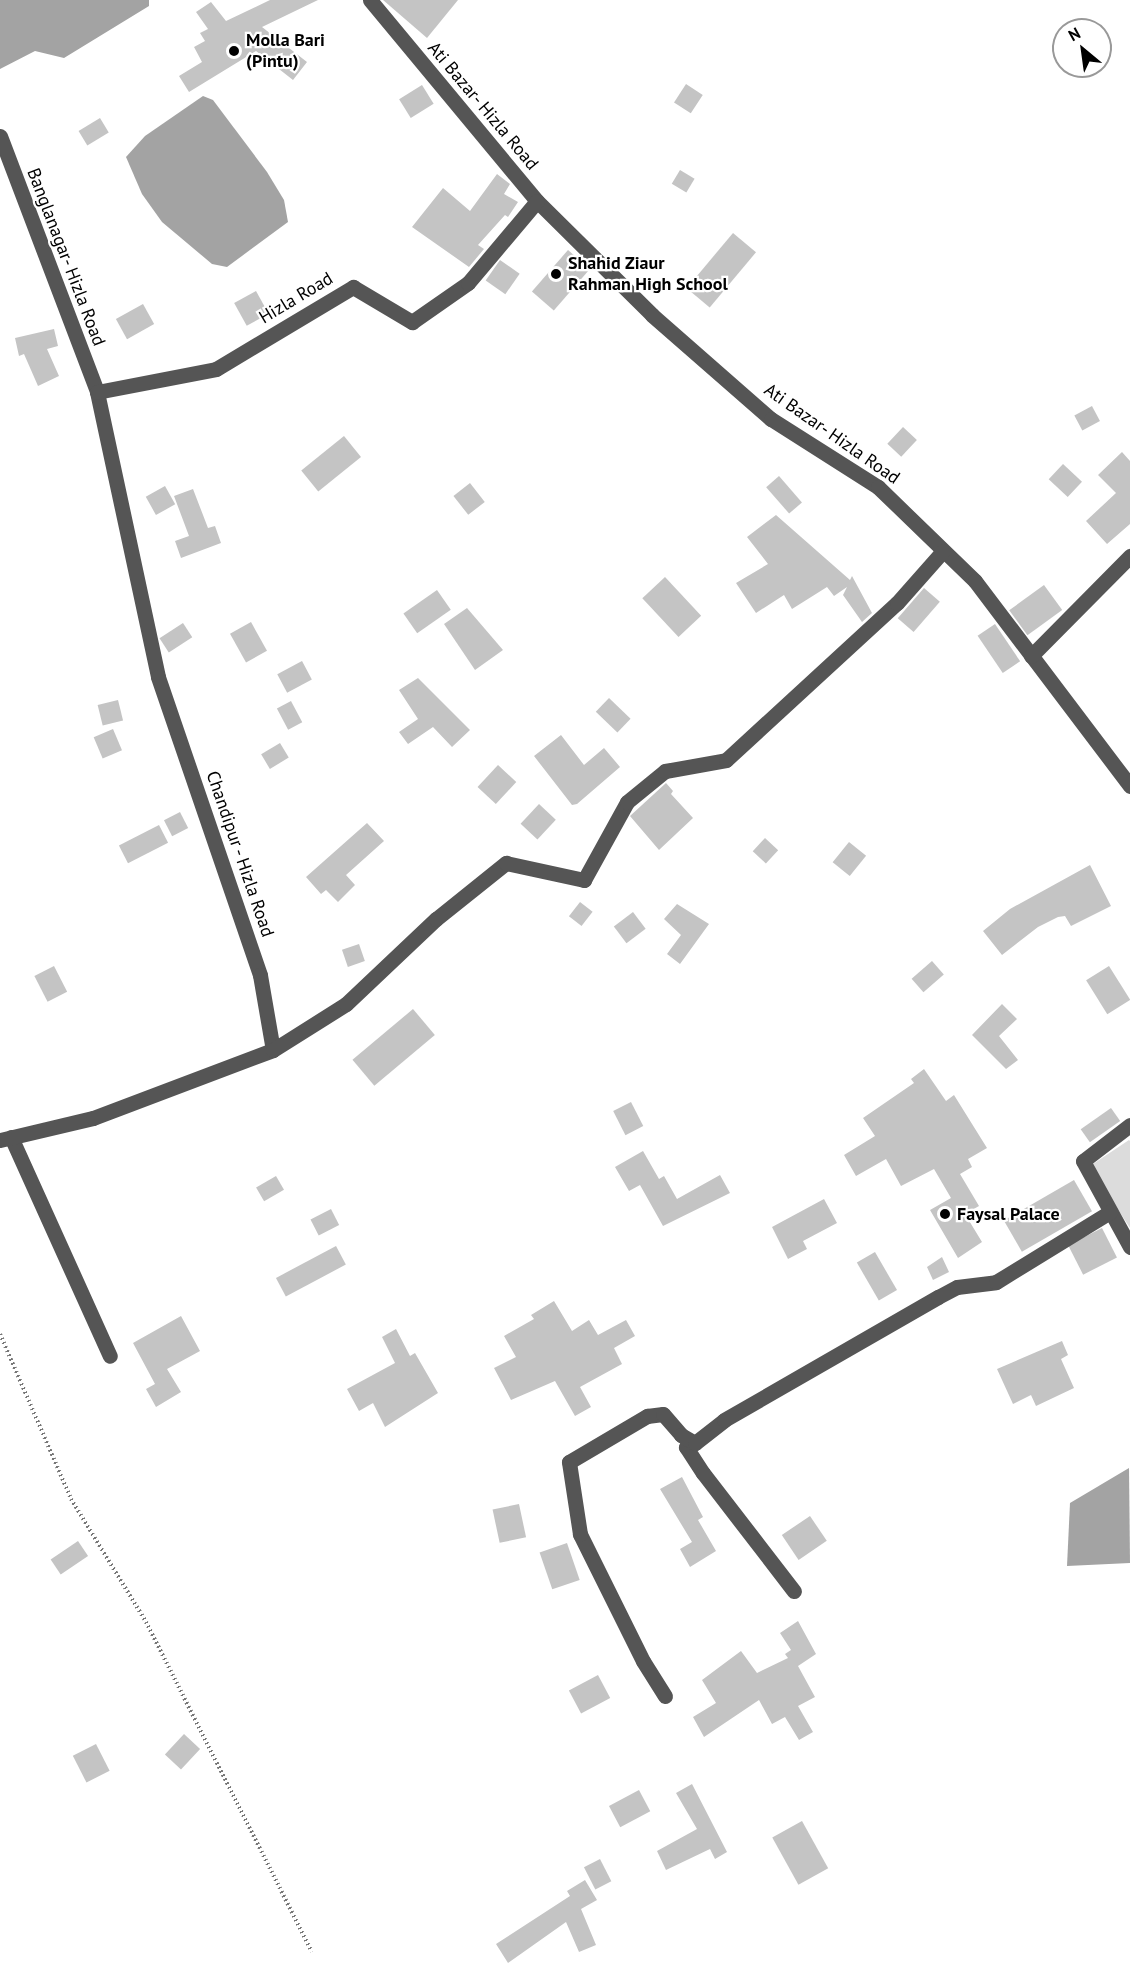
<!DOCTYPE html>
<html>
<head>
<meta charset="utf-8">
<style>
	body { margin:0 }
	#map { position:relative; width:1130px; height:1966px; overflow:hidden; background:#fff; font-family:"PT Sans",sans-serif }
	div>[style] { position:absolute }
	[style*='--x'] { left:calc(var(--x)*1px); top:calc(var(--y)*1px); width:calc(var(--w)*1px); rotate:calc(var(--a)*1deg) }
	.green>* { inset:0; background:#dcdcdc }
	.water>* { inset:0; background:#a3a3a3 }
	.building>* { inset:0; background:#c4c4c4; transform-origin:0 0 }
	.path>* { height:4px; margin-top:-2px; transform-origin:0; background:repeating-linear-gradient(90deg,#777 0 1.5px,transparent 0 4.5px) }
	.minor>* { height:15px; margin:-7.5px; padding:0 7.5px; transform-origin:7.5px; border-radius:7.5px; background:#555 }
	.dots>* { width:16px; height:16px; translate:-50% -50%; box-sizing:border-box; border:3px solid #fff; border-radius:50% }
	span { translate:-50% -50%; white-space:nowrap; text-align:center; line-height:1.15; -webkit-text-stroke:4.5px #fff; paint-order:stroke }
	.poi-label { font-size:18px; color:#000; font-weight:700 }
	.left { translate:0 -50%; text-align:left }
	.street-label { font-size:18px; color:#000 }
	.north { position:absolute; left:1052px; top:18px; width:60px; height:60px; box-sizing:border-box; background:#fff; border:2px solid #999; border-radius:50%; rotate:331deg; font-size:16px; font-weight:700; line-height:24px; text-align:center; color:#000 }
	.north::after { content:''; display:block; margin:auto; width:21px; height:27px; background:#000; clip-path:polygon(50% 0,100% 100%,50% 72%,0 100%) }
</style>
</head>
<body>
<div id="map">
	<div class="green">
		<i style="clip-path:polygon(1129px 1140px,1130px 1141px,1130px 1228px,1090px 1166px)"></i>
	</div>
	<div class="water">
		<i style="clip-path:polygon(0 0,149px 0,149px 6px,64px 58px,35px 51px,0 69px)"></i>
		<i style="clip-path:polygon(203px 96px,213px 100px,267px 172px,284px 200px,288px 222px,227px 267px,212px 264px,162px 222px,142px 194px,126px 157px,145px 136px)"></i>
		<i style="clip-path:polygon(1129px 1468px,1130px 1563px,1067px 1566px,1070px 1503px)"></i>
	</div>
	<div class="building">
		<i style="clip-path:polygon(270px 0,318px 0,262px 27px,307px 62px,293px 80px,256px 51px,189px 92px,179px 76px,202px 62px,194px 47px,205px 41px,200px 33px,208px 29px,196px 12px,211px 2px,226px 21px)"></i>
		<i style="clip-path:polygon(383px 0,458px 0,427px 38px)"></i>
		<i style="left:686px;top:84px;width:20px;height:22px;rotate:33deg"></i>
		<i style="left:422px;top:85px;width:22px;height:27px;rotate:58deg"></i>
		<i style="left:100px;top:118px;width:17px;height:25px;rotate:59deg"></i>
		<i style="left:680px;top:170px;width:17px;height:16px;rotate:31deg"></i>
		<i style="clip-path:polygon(497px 174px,510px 184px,504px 194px,518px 202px,508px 217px,505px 215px,478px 245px,484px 249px,469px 267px,412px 227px,443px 188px,470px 211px)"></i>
		<i style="left:733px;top:233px;width:30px;height:72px;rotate:40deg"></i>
		<i style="left:568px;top:250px;width:29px;height:55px;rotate:41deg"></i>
		<i style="left:500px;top:260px;width:24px;height:25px;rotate:35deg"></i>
		<i style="left:256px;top:291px;width:26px;height:25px;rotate:61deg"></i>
		<i style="left:143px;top:304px;width:23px;height:31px;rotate:61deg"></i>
		<i style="clip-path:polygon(54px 329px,58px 346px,47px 349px,59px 376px,38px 386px,24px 354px,19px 356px,15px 338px)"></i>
		<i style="left:1092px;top:406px;width:17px;height:20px;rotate:62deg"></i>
		<i style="left:903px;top:427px;width:19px;height:23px;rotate:43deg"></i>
		<i style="left:344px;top:436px;width:27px;height:55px;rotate:51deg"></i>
		<i style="clip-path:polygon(1122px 452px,1130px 461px,1130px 524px,1107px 544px,1086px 521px,1116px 493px,1098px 475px)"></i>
		<i style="left:1063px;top:464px;width:26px;height:21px;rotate:43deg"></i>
		<i style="left:779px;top:476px;width:35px;height:17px;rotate:49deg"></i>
		<i style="left:470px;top:483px;width:24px;height:21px;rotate:52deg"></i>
		<i style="left:165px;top:486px;width:21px;height:22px;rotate:61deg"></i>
		<i style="clip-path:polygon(193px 489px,208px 528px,215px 526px,221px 543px,181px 558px,175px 541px,189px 536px,174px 496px)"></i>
		<i style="clip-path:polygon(776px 515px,850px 580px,852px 576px,872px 613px,862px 622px,843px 595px,847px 587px,834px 596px,827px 587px,792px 609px,784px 595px,756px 613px,736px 583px,768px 564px,747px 537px)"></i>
		<i style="left:665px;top:577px;width:53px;height:31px;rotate:47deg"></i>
		<i style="left:1044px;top:585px;width:31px;height:43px;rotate:54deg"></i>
		<i style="left:924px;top:588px;width:21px;height:40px;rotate:41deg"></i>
		<i style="left:437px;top:590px;width:24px;height:41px;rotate:55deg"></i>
		<i style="clip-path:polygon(467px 608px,503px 650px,475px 670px,444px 624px)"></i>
		<i style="left:251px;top:622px;width:33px;height:24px;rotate:61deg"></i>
		<i style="left:183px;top:623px;width:17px;height:28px;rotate:57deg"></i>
		<i style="left:995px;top:624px;width:45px;height:21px;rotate:56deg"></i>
		<i style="left:302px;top:661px;width:21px;height:28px;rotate:62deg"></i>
		<i style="clip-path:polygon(418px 678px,470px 730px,452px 747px,433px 727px,408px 744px,399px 732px,418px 719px,399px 690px)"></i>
		<i style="left:609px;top:698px;width:30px;height:19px;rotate:44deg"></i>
		<i style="left:118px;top:700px;width:21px;height:21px;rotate:76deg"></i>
		<i style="left:291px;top:701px;width:24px;height:16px;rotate:62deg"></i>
		<i style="left:113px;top:729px;width:23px;height:21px;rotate:67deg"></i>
		<i style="clip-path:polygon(561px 735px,584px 765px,604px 748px,620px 767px,577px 804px,572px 805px,534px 756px)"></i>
		<i style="left:280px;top:743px;width:17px;height:22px;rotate:59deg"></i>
		<i style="left:498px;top:765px;width:25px;height:30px;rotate:43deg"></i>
		<i style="clip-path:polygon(666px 783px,673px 791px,671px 794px,693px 818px,659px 850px,630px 816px)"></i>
		<i style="left:539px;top:804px;width:23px;height:27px;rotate:43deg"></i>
		<i style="left:180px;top:812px;width:18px;height:18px;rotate:63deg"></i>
		<i style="clip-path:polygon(367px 823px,384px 841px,346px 875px,355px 885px,338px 902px,326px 890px,321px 894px,306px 877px)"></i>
		<i style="left:159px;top:825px;width:20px;height:45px;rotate:63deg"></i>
		<i style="left:765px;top:838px;width:18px;height:18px;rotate:43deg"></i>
		<i style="left:849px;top:842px;width:22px;height:26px;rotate:39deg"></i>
		<i style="clip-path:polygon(1090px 865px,1111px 906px,1071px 926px,1065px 916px,1058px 917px,1038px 927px,1002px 955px,983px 931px,1010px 909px)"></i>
		<i style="left:580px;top:902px;width:16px;height:18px;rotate:38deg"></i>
		<i style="clip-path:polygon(677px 904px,709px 924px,680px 964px,667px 954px,681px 935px,664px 919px)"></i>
		<i style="left:633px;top:912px;width:21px;height:24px;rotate:53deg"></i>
		<i style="left:359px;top:944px;width:18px;height:18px;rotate:71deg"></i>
		<i style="left:932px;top:961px;width:18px;height:27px;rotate:49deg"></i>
		<i style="left:54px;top:966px;width:29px;height:22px;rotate:63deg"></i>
		<i style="left:1109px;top:966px;width:40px;height:27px;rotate:58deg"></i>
		<i style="clip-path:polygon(1002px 1004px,1017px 1019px,999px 1036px,1018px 1060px,1006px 1069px,972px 1035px)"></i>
		<i style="left:413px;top:1009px;width:34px;height:79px;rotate:50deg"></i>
		<i style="clip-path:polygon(924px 1069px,946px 1101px,954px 1095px,987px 1148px,968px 1159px,972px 1167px,960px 1174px,979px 1206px,965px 1214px,982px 1242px,958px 1258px,930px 1210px,951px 1198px,934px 1169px,901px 1186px,886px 1159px,856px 1176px,844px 1155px,875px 1136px,863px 1118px,914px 1083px,911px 1079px)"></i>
		<i style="left:631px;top:1102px;width:27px;height:20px;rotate:63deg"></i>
		<i style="left:1111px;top:1108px;width:16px;height:37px;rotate:55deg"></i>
		<i style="clip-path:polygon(643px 1151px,659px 1179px,664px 1176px,677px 1199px,720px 1175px,730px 1193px,663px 1226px,640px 1185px,629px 1191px,615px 1167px)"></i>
		<i style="left:276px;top:1176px;width:16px;height:23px;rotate:60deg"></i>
		<i style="left:1074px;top:1180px;width:36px;height:81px;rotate:60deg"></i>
		<i style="clip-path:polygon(824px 1199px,837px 1223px,803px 1241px,807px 1249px,788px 1259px,772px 1227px)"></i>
		<i style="left:331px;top:1209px;width:18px;height:23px;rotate:63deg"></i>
		<i style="left:1102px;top:1228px;width:33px;height:38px;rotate:63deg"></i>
		<i style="left:336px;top:1246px;width:21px;height:68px;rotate:62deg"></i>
		<i style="left:875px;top:1252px;width:44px;height:21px;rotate:60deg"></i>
		<i style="clip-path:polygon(942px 1257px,949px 1272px,933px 1280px,927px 1267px)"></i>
		<i style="clip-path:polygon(554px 1301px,572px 1331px,589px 1320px,598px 1335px,626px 1320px,635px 1336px,614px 1348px,622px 1364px,580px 1387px,591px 1407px,575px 1416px,555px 1381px,511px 1400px,494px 1368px,516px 1357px,504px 1336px,534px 1319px,531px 1315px)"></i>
		<i style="clip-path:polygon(181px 1316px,200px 1351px,167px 1369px,181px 1392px,156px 1407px,146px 1389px,155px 1384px,133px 1343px)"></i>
		<i style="clip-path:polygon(396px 1329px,410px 1356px,415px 1353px,438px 1393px,385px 1427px,373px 1403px,359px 1411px,347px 1389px,395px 1363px,382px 1337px)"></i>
		<i style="clip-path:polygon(1062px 1341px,1068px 1355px,1061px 1359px,1074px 1388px,1036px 1406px,1031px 1395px,1013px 1404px,997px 1369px)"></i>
		<i style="clip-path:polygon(682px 1477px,703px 1517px,698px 1520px,716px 1551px,690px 1567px,680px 1549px,692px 1542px,660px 1489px)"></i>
		<i style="left:519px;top:1504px;width:34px;height:27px;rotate:78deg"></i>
		<i style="left:810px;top:1516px;width:30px;height:34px;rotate:56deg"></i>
		<i style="left:78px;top:1541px;width:18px;height:33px;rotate:56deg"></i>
		<i style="left:567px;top:1543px;width:39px;height:29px;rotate:71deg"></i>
		<i style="clip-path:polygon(798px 1621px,816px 1654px,798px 1666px,815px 1697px,798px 1706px,813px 1732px,799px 1740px,785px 1717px,772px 1724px,759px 1700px,704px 1737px,693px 1717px,716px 1703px,702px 1680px,741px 1651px,757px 1673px,788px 1658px,785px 1654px,791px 1650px,780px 1633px)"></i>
		<i style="left:598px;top:1675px;width:26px;height:33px;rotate:62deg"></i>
		<i style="left:184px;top:1734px;width:22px;height:28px;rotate:43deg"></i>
		<i style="left:96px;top:1744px;width:30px;height:26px;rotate:63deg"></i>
		<i style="clip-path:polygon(692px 1784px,727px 1852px,715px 1859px,710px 1849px,666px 1870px,657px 1851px,697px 1829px,676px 1793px)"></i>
		<i style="left:639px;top:1790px;width:24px;height:34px;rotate:62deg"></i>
		<i style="left:802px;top:1821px;width:54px;height:34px;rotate:61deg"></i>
		<i style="left:600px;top:1859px;width:25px;height:18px;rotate:63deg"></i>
		<i style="clip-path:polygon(585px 1880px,597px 1900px,581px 1909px,596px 1945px,579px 1952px,566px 1922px,508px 1963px,496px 1944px,570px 1896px,567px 1891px)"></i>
	</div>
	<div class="path">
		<i style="--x:0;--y:1334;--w:180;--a:66.7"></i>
		<i style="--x:71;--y:1499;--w:144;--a:58.6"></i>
		<i style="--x:146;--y:1622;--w:369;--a:63.3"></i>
	</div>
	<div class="minor">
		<i style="--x:370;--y:0;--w:261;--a:50.3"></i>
		<i style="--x:537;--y:201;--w:162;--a:44.7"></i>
		<i style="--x:652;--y:315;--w:158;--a:41.2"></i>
		<i style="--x:771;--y:419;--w:127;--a:32.4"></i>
		<i style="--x:878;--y:487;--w:135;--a:44.1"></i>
		<i style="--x:975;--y:581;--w:257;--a:52.9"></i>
		<i style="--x:0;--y:136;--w:274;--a:69.2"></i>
		<i style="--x:97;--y:392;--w:291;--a:77.9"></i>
		<i style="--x:158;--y:677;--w:315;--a:71.1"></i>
		<i style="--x:260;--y:975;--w:76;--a:80.2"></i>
		<i style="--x:97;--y:392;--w:121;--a:-10.9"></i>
		<i style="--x:216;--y:369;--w:160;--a:-30.9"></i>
		<i style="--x:353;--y:287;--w:69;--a:30.7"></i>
		<i style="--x:412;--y:322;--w:68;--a:-34.9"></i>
		<i style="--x:468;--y:283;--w:107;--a:-49.9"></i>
		<i style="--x:1031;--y:656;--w:141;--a:-45.3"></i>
		<i style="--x:1130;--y:1125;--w:59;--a:142.5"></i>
		<i style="--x:1083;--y:1161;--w:98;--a:61.3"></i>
		<i style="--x:11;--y:1137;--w:240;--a:65.7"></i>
		<i style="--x:0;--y:1140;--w:96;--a:-13.3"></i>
		<i style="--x:93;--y:1118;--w:192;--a:-20.7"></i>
		<i style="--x:273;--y:1050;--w:86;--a:-32.2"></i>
		<i style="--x:346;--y:1004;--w:124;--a:-43.4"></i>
		<i style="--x:436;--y:919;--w:90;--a:-38.7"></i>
		<i style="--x:506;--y:863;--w:80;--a:12.3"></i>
		<i style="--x:584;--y:880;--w:89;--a:-61.1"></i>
		<i style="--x:627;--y:802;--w:49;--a:-39.2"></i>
		<i style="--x:665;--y:771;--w:62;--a:-10.2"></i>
		<i style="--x:726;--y:760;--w:232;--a:-42.6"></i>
		<i style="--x:897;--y:603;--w:69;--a:-48.5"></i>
		<i style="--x:695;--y:1443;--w:10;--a:156"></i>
		<i style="--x:686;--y:1447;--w:31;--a:57"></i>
		<i style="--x:703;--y:1473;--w:149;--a:52.4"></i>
		<i style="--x:665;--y:1696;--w:41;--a:-122.2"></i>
		<i style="--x:643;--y:1661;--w:142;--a:-116.4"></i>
		<i style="--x:580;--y:1534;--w:73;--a:-98.7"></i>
		<i style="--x:569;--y:1462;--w:91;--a:-30.5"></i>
		<i style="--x:647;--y:1416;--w:16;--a:-7"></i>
		<i style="--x:663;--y:1414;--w:28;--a:49"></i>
		<i style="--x:681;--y:1435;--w:16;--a:30"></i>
		<i style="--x:695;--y:1443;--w:37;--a:-38"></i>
		<i style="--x:724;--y:1420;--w:247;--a:-29.9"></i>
		<i style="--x:938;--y:1297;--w:21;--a:-28"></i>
		<i style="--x:957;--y:1287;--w:39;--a:-7"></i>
		<i style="--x:996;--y:1282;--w:134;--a:-31.6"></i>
	</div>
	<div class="dots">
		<i style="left:234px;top:51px;background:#000"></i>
		<i style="left:556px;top:274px;background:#000"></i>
		<i style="left:945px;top:1214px;background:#000"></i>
	</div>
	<div class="poi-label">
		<span class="left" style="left:246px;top:51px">Molla Bari<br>(Pintu)</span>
		<span class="left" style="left:568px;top:274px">Shahid Ziaur<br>Rahman High School</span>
		<span class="left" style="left:957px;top:1214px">Faysal Palace</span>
	</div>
	<div class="street-label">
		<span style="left:483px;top:106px;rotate:50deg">Ati Bazar- Hizla Road</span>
		<span style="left:66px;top:257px;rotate:69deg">Banglanagar- Hizla Road</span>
		<span style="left:296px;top:298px;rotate:-31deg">Hizla Road</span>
		<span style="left:832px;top:434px;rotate:35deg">Ati Bazar- Hizla Road</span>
		<span style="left:240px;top:854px;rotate:71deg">Chandipur - Hizla Road</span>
	</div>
	<div class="north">N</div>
</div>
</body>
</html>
